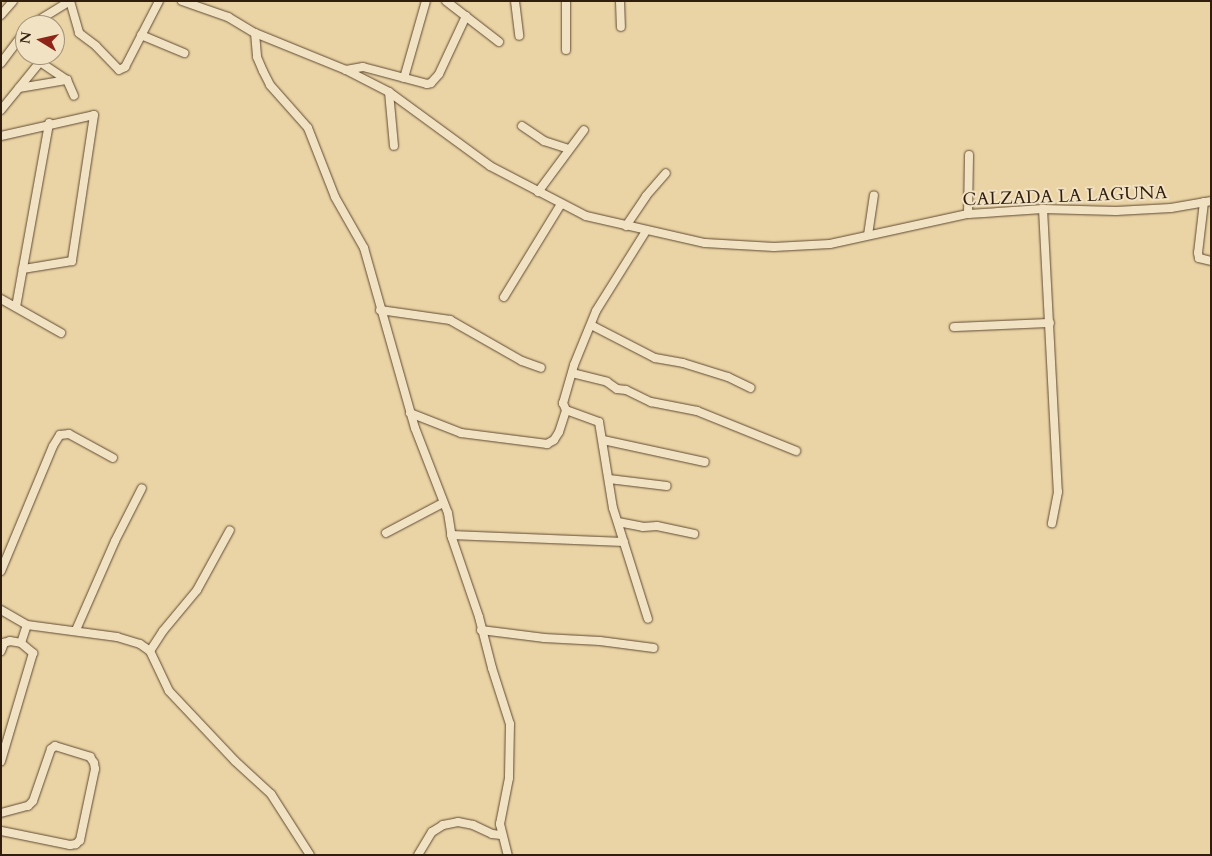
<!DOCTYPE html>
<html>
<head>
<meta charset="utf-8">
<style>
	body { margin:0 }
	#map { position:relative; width:1212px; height:856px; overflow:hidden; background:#ead3a4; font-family:Cardo,serif }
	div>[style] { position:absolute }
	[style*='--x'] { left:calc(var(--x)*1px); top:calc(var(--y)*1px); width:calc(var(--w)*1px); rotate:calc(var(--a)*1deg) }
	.roads { filter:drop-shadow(0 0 1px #5f4a33) drop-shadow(0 0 1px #5f4a33) }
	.minor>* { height:8px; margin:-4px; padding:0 4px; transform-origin:4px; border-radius:4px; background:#f1e2c4 }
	span { translate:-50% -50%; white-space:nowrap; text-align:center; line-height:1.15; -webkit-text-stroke:4px #f1e2c4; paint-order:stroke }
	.street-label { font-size:18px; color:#311d0d }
	.frame { position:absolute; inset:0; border:2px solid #311d0d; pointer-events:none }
	.north { position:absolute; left:15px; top:15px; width:50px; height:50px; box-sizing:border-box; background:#f1e2c4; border:1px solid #a4937b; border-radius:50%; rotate:279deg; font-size:14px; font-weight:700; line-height:20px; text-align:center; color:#311d0d }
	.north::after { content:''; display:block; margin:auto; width:18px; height:22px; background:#8f2418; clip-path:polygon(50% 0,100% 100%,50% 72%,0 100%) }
</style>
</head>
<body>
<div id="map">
	<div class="roads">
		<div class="minor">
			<i style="--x:182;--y:1;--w:49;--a:19.2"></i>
			<i style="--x:228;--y:17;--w:31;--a:31"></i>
			<i style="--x:255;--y:33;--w:98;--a:22.1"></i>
			<i style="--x:346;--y:70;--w:48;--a:27.1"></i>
			<i style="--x:389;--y:92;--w:125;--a:36.2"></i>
			<i style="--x:490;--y:166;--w:108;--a:27.5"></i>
			<i style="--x:586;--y:216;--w:122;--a:12.8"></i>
			<i style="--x:705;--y:243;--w:69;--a:3.3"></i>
			<i style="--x:774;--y:247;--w:56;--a:-3.1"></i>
			<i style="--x:830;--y:244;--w:141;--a:-12.3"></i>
			<i style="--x:968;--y:214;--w:75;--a:-3.8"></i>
			<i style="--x:1043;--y:209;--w:73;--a:1.6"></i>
			<i style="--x:1116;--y:211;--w:55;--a:-3.1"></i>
			<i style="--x:1171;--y:208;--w:41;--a:-9.9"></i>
			<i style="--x:446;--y:1;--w:67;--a:37.7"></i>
			<i style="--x:515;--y:1;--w:35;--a:83"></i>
			<i style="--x:566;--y:1;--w:49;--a:90"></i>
			<i style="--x:620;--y:1;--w:26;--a:88"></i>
			<i style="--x:1;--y:15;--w:18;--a:-49"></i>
			<i style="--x:31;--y:25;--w:46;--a:-31.6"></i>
			<i style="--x:70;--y:1;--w:33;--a:74"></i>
			<i style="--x:79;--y:33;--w:21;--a:37"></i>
			<i style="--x:96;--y:46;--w:33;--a:46"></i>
			<i style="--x:119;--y:70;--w:7;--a:-27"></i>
			<i style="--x:125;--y:67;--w:74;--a:-62.7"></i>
			<i style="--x:255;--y:33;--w:24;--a:85"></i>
			<i style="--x:257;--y:57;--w:15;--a:67"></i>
			<i style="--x:263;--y:71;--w:16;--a:63"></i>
			<i style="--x:270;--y:85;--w:57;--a:48.5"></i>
			<i style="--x:308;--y:128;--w:74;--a:68.6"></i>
			<i style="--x:335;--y:197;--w:59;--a:60.4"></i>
			<i style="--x:364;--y:248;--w:187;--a:74.2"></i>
			<i style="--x:415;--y:428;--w:91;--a:68.8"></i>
			<i style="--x:448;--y:513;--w:25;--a:81"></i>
			<i style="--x:452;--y:538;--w:83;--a:71.1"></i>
			<i style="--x:479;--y:617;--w:53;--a:75.7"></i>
			<i style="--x:492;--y:668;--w:59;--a:72.2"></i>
			<i style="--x:510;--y:724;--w:54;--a:91.1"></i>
			<i style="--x:509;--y:778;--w:47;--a:101.1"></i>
			<i style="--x:500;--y:824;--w:32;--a:76"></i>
			<i style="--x:141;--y:35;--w:47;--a:22.7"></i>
			<i style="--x:1;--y:63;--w:40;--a:-53"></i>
			<i style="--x:346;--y:70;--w:17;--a:-10"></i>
			<i style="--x:363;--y:67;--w:66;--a:14.9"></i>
			<i style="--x:427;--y:84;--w:4;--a:-14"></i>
			<i style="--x:431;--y:83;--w:12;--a:-48"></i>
			<i style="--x:439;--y:74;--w:64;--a:-65"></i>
			<i style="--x:404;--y:78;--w:80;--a:-74.1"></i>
			<i style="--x:19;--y:88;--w:49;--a:-9.5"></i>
			<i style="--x:389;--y:92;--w:54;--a:84.7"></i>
			<i style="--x:1;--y:110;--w:62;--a:-50.9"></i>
			<i style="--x:40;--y:62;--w:32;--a:34"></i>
			<i style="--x:67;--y:80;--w:17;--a:66"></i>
			<i style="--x:522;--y:126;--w:27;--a:34"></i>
			<i style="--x:544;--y:141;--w:26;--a:18"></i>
			<i style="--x:1;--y:136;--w:95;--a:-12.7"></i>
			<i style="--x:94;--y:115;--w:148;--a:98.6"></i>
			<i style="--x:72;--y:261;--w:50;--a:170.7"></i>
			<i style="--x:538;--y:192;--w:77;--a:-53.4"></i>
			<i style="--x:1204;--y:202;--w:51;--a:96.7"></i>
			<i style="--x:1198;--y:253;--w:5;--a:79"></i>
			<i style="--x:1199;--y:258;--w:12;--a:14"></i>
			<i style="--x:1043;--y:209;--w:283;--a:87"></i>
			<i style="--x:1058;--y:492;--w:32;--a:101"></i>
			<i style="--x:968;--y:214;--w:59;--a:-89"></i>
			<i style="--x:626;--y:226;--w:36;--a:-56"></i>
			<i style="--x:646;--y:196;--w:30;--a:-49"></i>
			<i style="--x:646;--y:231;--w:94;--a:122"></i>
			<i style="--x:596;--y:311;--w:58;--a:112.2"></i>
			<i style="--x:574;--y:365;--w:40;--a:106"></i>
			<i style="--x:563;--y:403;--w:8;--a:67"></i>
			<i style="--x:566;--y:410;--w:35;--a:20"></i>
			<i style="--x:599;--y:422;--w:87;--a:80.8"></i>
			<i style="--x:613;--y:508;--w:116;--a:72.5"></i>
			<i style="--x:868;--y:235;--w:40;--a:-81.5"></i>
			<i style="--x:504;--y:297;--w:109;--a:-58.5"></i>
			<i style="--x:1;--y:299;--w:69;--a:29.5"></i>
			<i style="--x:16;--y:307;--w:187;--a:-79.8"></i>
			<i style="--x:380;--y:310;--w:71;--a:8.1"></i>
			<i style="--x:450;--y:320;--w:83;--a:29.7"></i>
			<i style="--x:522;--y:361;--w:20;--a:20"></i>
			<i style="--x:591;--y:325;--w:72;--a:27.3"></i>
			<i style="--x:655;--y:358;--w:28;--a:10"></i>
			<i style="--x:683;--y:363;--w:47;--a:17.3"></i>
			<i style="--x:728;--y:377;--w:25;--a:26"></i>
			<i style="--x:954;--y:327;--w:96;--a:-2.4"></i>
			<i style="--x:572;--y:373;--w:36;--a:14"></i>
			<i style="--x:607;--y:382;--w:12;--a:35"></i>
			<i style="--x:617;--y:389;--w:9;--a:6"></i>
			<i style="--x:626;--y:390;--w:28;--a:26"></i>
			<i style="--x:651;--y:402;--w:47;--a:11.1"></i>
			<i style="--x:697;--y:411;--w:107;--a:22"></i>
			<i style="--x:410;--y:413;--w:55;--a:21.4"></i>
			<i style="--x:461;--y:433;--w:87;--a:7.3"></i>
			<i style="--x:547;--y:444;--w:8;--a:-30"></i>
			<i style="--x:554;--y:440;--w:9;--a:-58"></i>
			<i style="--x:559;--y:432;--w:23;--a:-72"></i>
			<i style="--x:603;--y:440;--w:104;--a:12.2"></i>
			<i style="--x:609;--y:479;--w:58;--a:6.9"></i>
			<i style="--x:618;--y:522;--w:25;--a:11"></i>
			<i style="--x:643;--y:527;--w:14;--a:-4"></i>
			<i style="--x:657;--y:526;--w:38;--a:12"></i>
			<i style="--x:386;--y:533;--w:64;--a:-27.8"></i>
			<i style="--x:451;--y:535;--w:173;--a:2.3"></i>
			<i style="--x:1;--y:571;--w:135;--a:-67.4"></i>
			<i style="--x:53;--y:446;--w:13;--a:-58"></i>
			<i style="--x:60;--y:435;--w:9;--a:-6"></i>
			<i style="--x:69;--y:434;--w:50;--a:28.6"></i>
			<i style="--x:1;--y:610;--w:30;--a:30"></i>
			<i style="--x:27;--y:625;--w:91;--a:7.6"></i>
			<i style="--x:117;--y:637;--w:24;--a:17"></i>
			<i style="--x:140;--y:644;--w:12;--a:35"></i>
			<i style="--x:150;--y:651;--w:44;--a:64.6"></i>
			<i style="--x:169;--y:691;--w:96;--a:46.7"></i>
			<i style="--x:235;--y:761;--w:49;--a:42.5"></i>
			<i style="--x:271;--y:794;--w:72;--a:57.4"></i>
			<i style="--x:76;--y:630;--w:97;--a:-66.3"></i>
			<i style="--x:115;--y:541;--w:59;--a:-63"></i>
			<i style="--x:481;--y:630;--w:64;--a:7.2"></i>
			<i style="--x:544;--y:638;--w:56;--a:3.1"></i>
			<i style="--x:600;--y:641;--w:54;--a:7.4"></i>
			<i style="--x:21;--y:643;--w:19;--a:-72"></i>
			<i style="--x:1;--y:651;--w:9;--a:-69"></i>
			<i style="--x:4;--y:643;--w:6;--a:-18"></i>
			<i style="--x:10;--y:641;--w:11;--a:10"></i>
			<i style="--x:21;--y:643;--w:16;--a:40"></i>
			<i style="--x:33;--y:653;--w:113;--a:106.5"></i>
			<i style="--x:150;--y:651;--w:24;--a:-57"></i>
			<i style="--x:163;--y:631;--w:53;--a:-50.3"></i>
			<i style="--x:197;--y:590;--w:68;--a:-61.2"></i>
			<i style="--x:1;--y:813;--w:28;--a:-15"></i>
			<i style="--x:28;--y:806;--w:7;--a:-45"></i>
			<i style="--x:33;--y:801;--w:55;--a:-70.9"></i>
			<i style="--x:51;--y:749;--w:5;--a:-37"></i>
			<i style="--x:55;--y:746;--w:37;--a:17"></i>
			<i style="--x:90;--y:757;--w:7;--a:56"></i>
			<i style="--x:94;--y:763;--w:6;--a:81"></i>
			<i style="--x:95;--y:769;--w:73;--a:101.9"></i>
			<i style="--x:80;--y:840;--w:6;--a:135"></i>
			<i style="--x:76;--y:844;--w:6;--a:171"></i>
			<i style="--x:70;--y:845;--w:70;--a:-168.5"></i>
			<i style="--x:418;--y:855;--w:27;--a:-59"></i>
			<i style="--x:432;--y:832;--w:13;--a:-32"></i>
			<i style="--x:443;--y:825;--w:15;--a:-11"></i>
			<i style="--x:458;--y:822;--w:15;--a:11"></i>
			<i style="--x:473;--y:825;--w:21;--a:25"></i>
			<i style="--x:492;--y:834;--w:9;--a:6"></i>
		</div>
	</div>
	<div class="street-label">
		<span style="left:1065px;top:197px;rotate:-2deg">CALZADA LA LAGUNA</span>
	</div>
	<div class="frame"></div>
	<div class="north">N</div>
</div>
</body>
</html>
